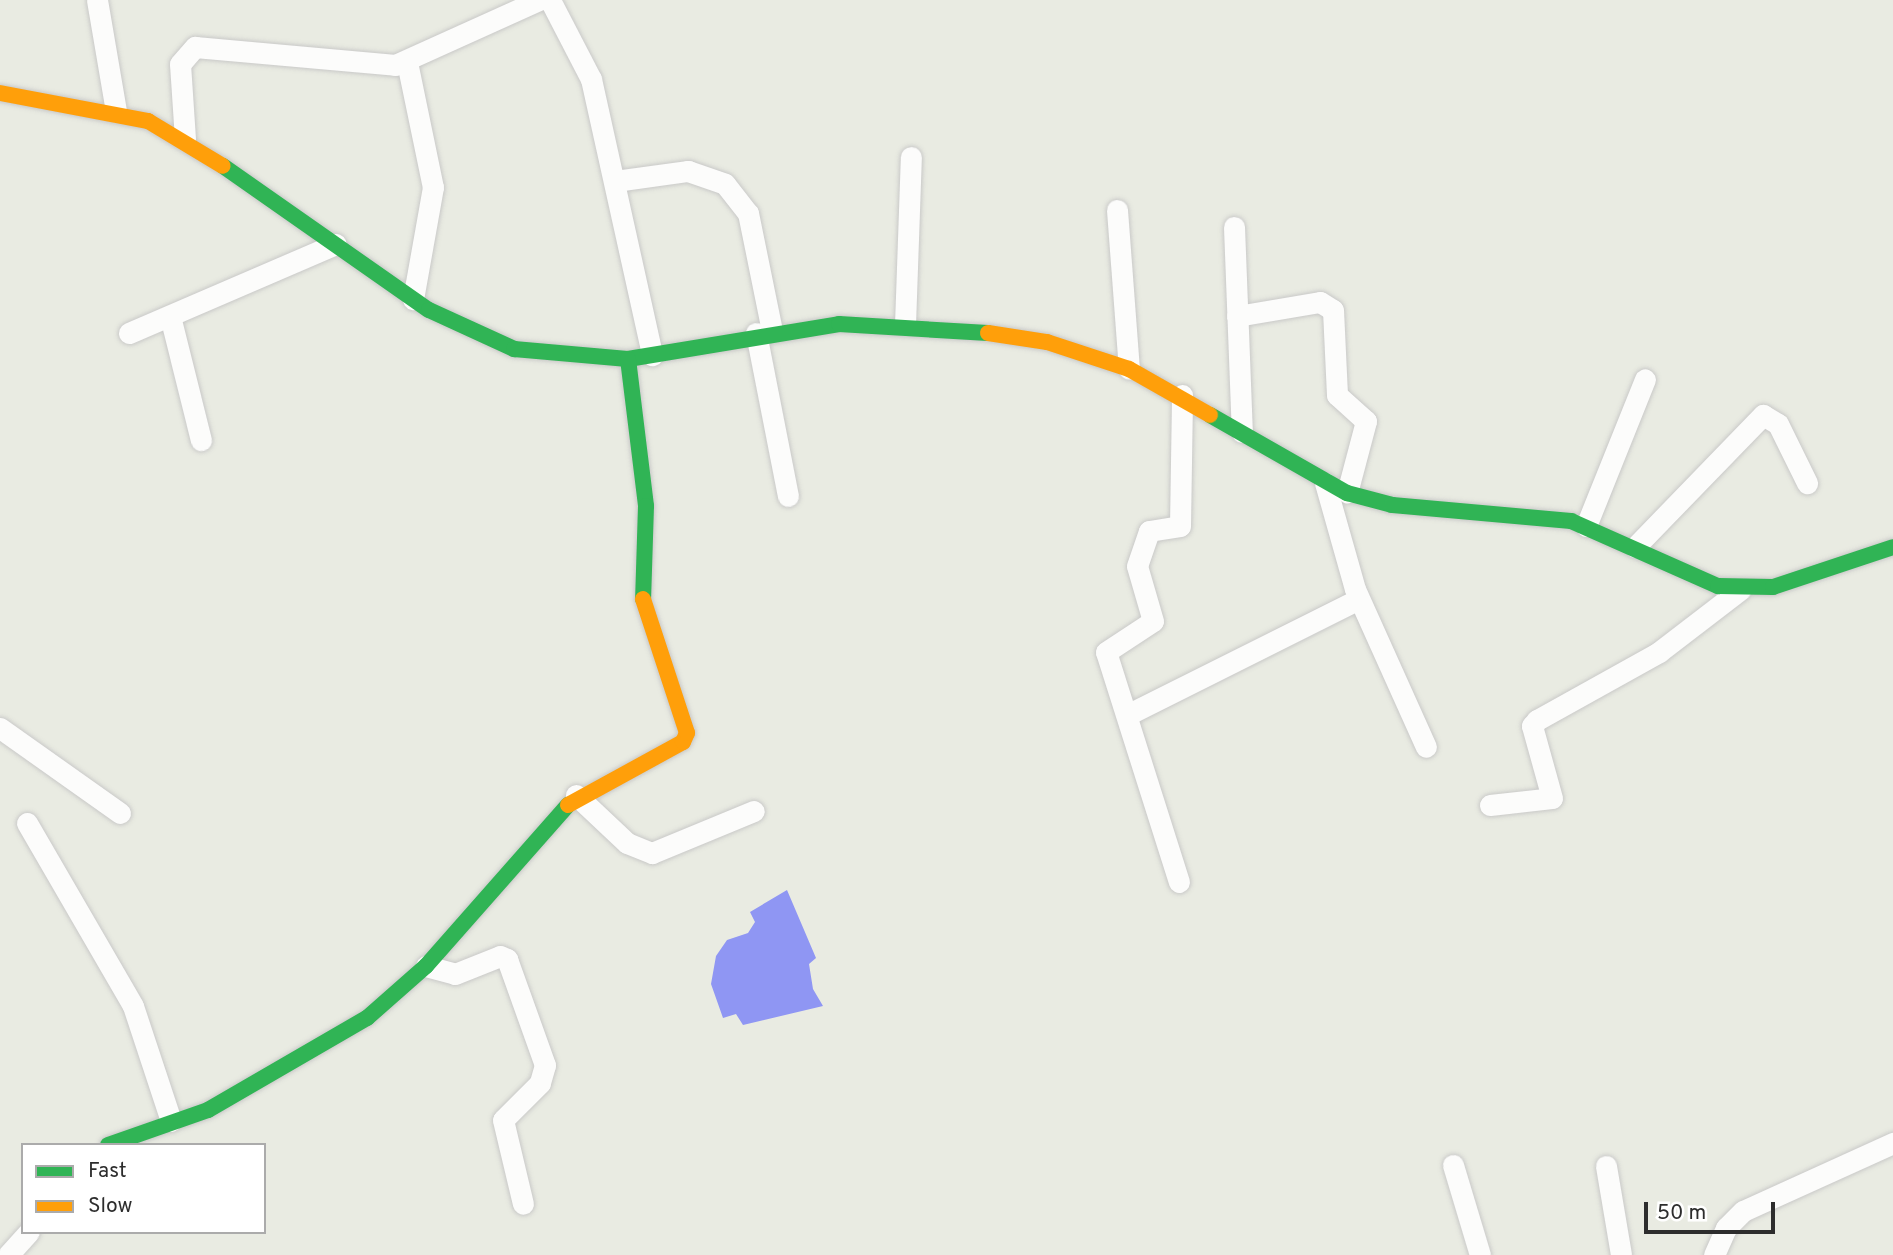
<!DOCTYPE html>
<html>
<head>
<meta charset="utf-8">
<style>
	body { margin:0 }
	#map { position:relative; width:1893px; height:1255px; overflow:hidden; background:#e9ebe2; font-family:Overpass,sans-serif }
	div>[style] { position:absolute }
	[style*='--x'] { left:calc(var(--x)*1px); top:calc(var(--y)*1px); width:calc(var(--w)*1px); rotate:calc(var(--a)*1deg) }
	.water>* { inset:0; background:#8f96f3 }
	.roads { filter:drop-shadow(0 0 2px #c9c9c8) drop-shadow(0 0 2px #c9c9c8) }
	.street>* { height:21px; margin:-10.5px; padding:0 10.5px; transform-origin:10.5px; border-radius:10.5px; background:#fcfcfb }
	.fast>* { height:16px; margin:-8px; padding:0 8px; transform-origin:8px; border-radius:8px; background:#30b455 }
	.slow>* { height:16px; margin:-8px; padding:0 8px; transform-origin:8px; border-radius:8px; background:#ff9f0a }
	span { translate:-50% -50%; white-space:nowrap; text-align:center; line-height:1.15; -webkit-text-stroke:5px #fff; paint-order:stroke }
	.legend { position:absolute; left:21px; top:1143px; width:245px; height:91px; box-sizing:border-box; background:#fff; border:2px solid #ababab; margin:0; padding:9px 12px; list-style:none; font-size:21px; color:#2d2d2d }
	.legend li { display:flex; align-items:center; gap:14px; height:35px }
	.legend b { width:35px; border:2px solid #ababab }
	.scale { position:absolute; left:1644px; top:1202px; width:131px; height:32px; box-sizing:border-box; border:4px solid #2d2d2d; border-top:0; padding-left:9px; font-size:21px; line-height:24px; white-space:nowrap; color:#2d2d2d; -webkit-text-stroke:5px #fff; paint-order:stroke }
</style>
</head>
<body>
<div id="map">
	<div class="water">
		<i style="clip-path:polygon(787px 890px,816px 958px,809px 964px,813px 989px,823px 1006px,743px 1025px,736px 1014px,723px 1018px,711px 984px,716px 956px,727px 940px,748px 933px,755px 922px,750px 912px)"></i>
	</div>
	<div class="roads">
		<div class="street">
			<i style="--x:97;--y:0;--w:113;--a:80.3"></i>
			<i style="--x:550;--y:0;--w:89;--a:62.6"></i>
			<i style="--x:591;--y:79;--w:283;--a:77.5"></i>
			<i style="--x:407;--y:62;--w:128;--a:78.3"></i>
			<i style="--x:433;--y:187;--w:114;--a:100.1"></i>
			<i style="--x:185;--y:139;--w:75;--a:-93.8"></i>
			<i style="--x:180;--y:64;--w:23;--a:-49"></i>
			<i style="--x:195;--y:47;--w:201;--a:5.1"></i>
			<i style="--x:395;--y:65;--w:158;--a:-24.3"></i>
			<i style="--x:615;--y:181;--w:74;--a:-7.8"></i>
			<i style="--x:688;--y:171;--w:39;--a:19"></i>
			<i style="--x:725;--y:184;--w:37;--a:52"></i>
			<i style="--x:748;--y:213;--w:120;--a:78.5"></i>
			<i style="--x:1117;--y:210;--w:159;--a:85.7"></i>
			<i style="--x:1234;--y:227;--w:205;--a:87.8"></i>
			<i style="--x:170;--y:316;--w:128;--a:76"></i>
			<i style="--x:1237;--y:316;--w:84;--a:-9.6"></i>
			<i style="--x:1320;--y:302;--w:15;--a:32"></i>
			<i style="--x:1333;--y:310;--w:85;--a:87.3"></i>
			<i style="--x:1337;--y:395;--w:39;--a:42"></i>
			<i style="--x:1366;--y:421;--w:74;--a:104.8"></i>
			<i style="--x:905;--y:325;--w:168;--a:-88"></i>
			<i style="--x:129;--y:333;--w:225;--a:-23.3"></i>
			<i style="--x:756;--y:333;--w:166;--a:78.9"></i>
			<i style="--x:1325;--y:483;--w:110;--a:74.2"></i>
			<i style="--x:1355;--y:589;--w:173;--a:65.8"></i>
			<i style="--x:1586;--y:526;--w:158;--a:-68.1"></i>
			<i style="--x:1635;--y:547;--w:184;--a:-45.9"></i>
			<i style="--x:1763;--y:415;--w:17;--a:31"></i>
			<i style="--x:1778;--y:424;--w:66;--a:63.8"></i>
			<i style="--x:1127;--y:715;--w:259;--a:-26.6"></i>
			<i style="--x:0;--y:728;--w:147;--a:35.3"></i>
			<i style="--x:576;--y:795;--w:70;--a:43.3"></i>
			<i style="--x:627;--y:843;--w:27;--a:22"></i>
			<i style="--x:652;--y:853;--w:110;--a:-22.4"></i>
			<i style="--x:1490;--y:805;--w:62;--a:-6.4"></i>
			<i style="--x:1552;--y:798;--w:75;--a:-105.5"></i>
			<i style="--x:1532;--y:726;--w:8;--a:-50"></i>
			<i style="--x:1537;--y:720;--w:140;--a:-29.1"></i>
			<i style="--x:1659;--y:652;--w:103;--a:-37.5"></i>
			<i style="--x:27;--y:823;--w:211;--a:59.9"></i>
			<i style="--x:133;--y:1006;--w:121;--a:71.7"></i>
			<i style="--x:1179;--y:882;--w:241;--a:-107.6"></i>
			<i style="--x:1106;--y:652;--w:56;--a:-33.4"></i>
			<i style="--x:1153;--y:621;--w:57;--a:-106.2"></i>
			<i style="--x:1137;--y:566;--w:37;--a:-71"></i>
			<i style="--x:1149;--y:531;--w:31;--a:-9"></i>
			<i style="--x:1180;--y:526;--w:131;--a:-89.1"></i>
			<i style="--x:426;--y:966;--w:30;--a:15"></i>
			<i style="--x:455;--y:974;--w:48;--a:-21.8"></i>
			<i style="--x:500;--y:956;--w:8;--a:23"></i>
			<i style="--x:507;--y:959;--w:113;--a:70.3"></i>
			<i style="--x:545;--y:1065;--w:19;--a:106"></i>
			<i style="--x:540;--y:1083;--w:52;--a:135"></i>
			<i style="--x:503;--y:1120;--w:86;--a:76.6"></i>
			<i style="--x:1453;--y:1165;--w:94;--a:73.3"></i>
			<i style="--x:1606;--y:1166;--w:90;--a:80.4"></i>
			<i style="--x:8;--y:1255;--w:31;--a:-48"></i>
			<i style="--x:1714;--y:1255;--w:30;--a:-66"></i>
			<i style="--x:1726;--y:1228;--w:24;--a:-45"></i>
			<i style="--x:1743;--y:1211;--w:165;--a:-24.4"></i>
		</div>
		<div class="fast">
			<i style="--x:223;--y:166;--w:251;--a:35"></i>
			<i style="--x:429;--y:310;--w:94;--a:24.6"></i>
			<i style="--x:514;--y:349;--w:114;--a:5"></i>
			<i style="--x:628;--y:359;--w:214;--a:-9.4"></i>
			<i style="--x:839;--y:324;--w:149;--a:3.5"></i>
			<i style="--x:628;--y:359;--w:148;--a:83"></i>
			<i style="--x:646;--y:506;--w:93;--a:91.8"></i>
			<i style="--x:1210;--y:415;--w:158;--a:29.7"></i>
			<i style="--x:1347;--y:493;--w:47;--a:14.9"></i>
			<i style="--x:1392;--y:505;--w:180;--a:5.1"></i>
			<i style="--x:1571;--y:521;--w:161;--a:23.9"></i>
			<i style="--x:1718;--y:586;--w:55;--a:1"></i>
			<i style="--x:1773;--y:587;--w:126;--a:-18.4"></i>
			<i style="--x:108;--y:1145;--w:106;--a:-19.3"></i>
			<i style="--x:208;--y:1110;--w:184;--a:-30.1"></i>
			<i style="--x:367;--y:1018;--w:79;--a:-41.4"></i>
			<i style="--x:426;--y:966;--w:215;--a:-48.6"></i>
		</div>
		<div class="slow">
			<i style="--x:0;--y:93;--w:151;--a:10.7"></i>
			<i style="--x:148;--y:121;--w:87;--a:31"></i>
			<i style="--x:988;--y:333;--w:60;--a:8.7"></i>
			<i style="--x:1047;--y:342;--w:86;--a:18.2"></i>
			<i style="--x:1129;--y:369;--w:93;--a:29.6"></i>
			<i style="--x:568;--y:805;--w:131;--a:-28.7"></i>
			<i style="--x:683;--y:742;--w:10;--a:-66"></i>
			<i style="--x:687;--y:733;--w:141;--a:-108.2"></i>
		</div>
	</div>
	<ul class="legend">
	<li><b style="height:9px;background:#30b455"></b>Fast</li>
	<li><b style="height:9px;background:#ff9f0a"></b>Slow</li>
	</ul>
	<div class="scale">50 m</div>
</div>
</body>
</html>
